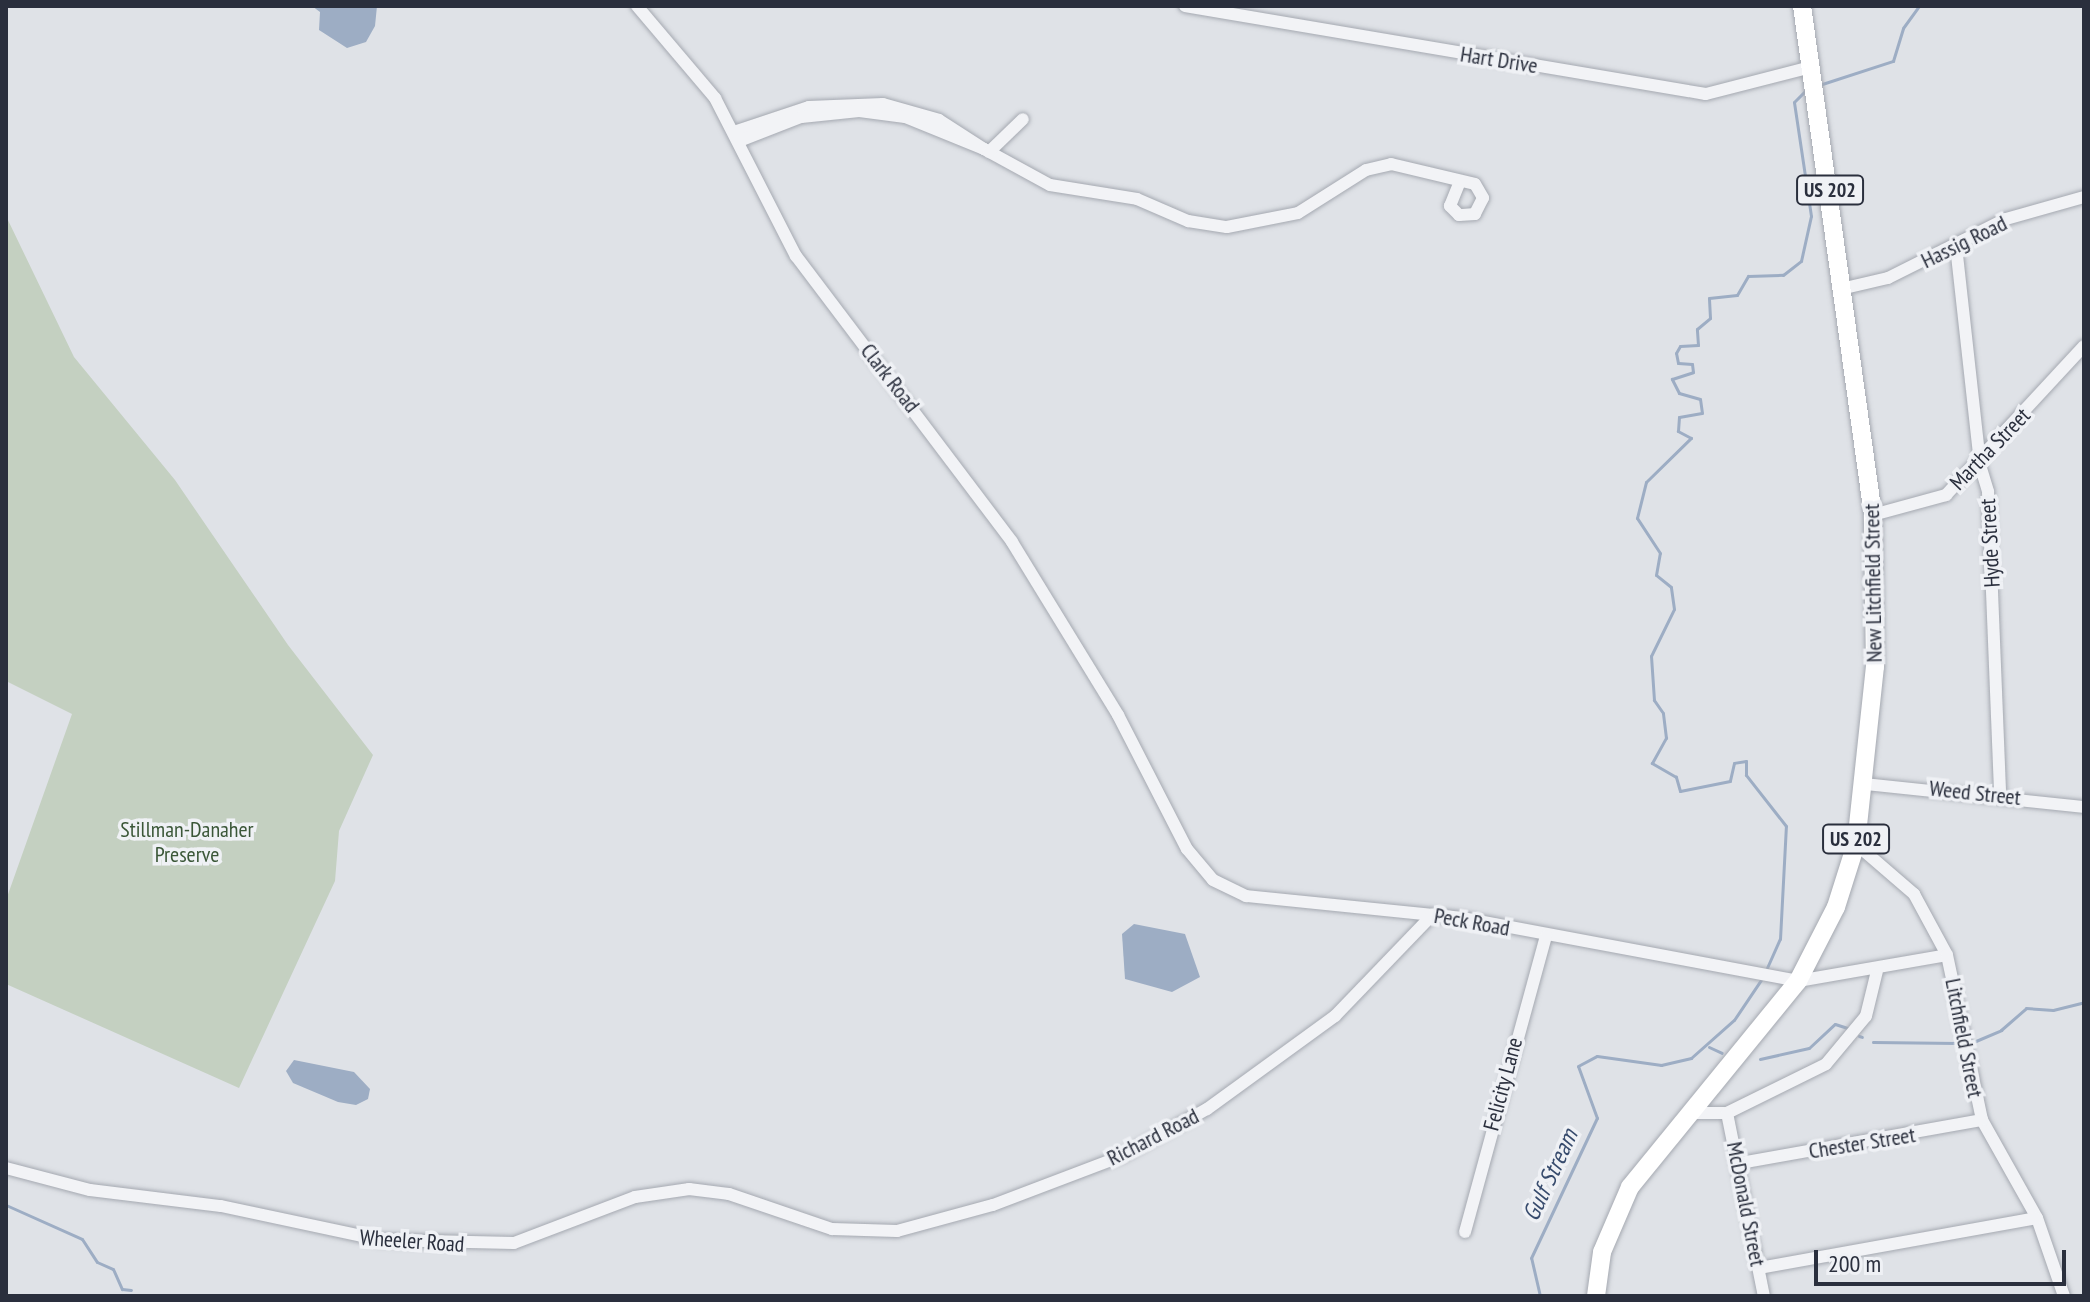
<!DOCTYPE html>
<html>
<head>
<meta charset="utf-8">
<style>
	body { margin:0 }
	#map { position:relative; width:2090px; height:1302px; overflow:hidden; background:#dfe2e7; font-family:"PT Sans Narrow",sans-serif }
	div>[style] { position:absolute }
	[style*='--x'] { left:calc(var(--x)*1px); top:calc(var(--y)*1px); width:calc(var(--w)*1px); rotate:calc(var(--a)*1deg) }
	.green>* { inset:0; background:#c4d0c1 }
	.water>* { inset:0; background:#9dadc4 }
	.stream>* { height:3px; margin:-1.5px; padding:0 1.5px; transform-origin:1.5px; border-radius:1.5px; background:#9dadc4 }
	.roads { filter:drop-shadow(0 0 2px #a5a9b1) drop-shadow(0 0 2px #a5a9b1) }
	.minor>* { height:12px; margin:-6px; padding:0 6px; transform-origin:6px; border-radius:6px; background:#f2f3f6 }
	.highway>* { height:18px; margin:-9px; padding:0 9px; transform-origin:9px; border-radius:9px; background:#fff }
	span { translate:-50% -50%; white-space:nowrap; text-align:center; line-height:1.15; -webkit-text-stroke:7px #eff1f5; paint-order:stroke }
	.shield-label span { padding:2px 6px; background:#eff1f5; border:2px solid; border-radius:6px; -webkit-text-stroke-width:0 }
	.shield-label { font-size:20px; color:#2a2f3d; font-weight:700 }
	.street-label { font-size:22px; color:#2a2f3d }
	.park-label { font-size:22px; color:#3b5738 }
	.water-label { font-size:24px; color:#374b6d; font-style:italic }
	.frame { position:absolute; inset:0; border:8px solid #2a2f3d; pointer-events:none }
	.scale { position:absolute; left:1814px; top:1250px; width:252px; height:36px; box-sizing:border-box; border:4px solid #2a2f3d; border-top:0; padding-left:10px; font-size:24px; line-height:28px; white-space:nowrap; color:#2a2f3d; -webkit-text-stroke:6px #eff1f5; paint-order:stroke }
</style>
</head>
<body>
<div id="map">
	<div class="green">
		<i style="clip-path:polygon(6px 216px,74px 357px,175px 480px,288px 645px,373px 755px,339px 831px,335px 881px,239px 1088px,6px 984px,6px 900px,72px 714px,6px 681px)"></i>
	</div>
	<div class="water">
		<i style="clip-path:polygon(312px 6px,377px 6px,375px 26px,366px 42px,347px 48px,319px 30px,320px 12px)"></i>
		<i style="clip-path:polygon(1134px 924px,1185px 934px,1200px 977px,1172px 992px,1125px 979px,1122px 934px)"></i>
		<i style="clip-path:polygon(294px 1060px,354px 1072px,370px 1089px,368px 1099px,356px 1105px,338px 1102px,293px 1083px,286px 1071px)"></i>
	</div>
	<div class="stream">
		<i style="--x:1819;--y:85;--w:78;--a:-18"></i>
		<i style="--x:1893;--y:61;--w:34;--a:-73"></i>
		<i style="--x:1903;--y:28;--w:27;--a:-54"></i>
		<i style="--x:1766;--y:970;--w:34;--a:-66"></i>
		<i style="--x:1780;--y:939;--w:113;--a:-87"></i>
		<i style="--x:1786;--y:826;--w:65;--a:-128.1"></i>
		<i style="--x:1746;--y:775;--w:14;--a:-90"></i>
		<i style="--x:1746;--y:761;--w:12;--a:171"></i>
		<i style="--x:1734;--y:763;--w:18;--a:103"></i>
		<i style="--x:1730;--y:781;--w:51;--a:168.7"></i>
		<i style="--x:1680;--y:791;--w:15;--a:-106"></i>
		<i style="--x:1676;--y:777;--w:28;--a:-150"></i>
		<i style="--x:1652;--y:763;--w:29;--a:-61"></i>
		<i style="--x:1666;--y:738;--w:25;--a:-97"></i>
		<i style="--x:1663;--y:713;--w:16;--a:-125"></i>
		<i style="--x:1654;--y:700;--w:44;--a:-93.9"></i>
		<i style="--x:1651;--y:656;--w:52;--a:-63.9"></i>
		<i style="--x:1674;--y:609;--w:22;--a:-98"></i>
		<i style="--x:1671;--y:587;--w:19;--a:-141"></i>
		<i style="--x:1656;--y:575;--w:22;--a:-80"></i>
		<i style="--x:1660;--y:553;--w:42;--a:-123.3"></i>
		<i style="--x:1637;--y:518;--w:37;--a:-76"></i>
		<i style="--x:1646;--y:482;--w:63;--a:-44.4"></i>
		<i style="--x:1691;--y:438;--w:15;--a:-152"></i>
		<i style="--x:1678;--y:431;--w:14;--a:-86"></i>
		<i style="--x:1679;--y:417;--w:23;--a:-10"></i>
		<i style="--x:1702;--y:413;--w:14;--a:-98"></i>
		<i style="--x:1700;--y:399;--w:22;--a:-164"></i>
		<i style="--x:1679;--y:393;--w:16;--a:-117"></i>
		<i style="--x:1672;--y:379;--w:22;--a:-18"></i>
		<i style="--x:1693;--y:372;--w:8;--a:-97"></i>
		<i style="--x:1692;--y:364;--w:14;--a:-176"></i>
		<i style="--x:1678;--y:363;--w:10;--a:-101"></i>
		<i style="--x:1676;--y:353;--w:8;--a:-60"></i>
		<i style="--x:1680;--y:346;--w:18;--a:-3"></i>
		<i style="--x:1698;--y:345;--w:16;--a:-94"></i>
		<i style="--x:1697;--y:329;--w:17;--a:-40"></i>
		<i style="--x:1710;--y:318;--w:20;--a:-93"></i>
		<i style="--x:1709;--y:298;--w:28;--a:-6"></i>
		<i style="--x:1737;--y:295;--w:22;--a:-60"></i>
		<i style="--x:1748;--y:276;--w:35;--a:-2"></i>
		<i style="--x:1783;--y:275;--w:23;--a:-38"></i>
		<i style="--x:1801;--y:261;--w:46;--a:-77.5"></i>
		<i style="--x:1811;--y:216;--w:115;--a:-98.5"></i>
		<i style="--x:1794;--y:102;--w:20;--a:-45"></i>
		<i style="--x:1859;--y:1036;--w:3;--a:18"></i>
		<i style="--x:1873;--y:1042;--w:84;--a:0.7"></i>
		<i style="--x:1971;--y:1043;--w:33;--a:-23"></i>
		<i style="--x:2001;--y:1030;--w:33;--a:-41"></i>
		<i style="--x:2026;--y:1008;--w:27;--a:4"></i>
		<i style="--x:2053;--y:1010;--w:32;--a:-14"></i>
		<i style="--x:1709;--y:1047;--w:14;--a:25"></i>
		<i style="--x:1760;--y:1059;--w:50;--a:-12.7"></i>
		<i style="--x:1809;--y:1048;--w:35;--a:-43"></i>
		<i style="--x:1835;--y:1024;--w:13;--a:18"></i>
		<i style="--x:6;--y:1205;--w:83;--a:24.1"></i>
		<i style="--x:82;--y:1239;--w:27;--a:57"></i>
		<i style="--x:97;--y:1262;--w:17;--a:24"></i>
		<i style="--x:113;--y:1269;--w:22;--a:66"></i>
		<i style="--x:122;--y:1289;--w:9;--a:6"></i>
		<i style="--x:1540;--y:1296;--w:39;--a:-103"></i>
		<i style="--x:1531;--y:1258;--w:155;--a:-64.8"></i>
		<i style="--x:1597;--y:1118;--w:55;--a:-110.1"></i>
		<i style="--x:1578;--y:1066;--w:21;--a:-28"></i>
		<i style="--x:1597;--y:1056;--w:65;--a:8"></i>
		<i style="--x:1661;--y:1065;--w:31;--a:-13"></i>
		<i style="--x:1691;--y:1058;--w:57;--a:-41.5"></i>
		<i style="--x:1734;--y:1020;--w:48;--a:-56"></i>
	</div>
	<div class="roads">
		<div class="minor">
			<i style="--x:637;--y:6;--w:121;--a:49.7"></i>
			<i style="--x:715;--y:98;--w:178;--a:62.9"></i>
			<i style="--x:796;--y:256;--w:358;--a:52.9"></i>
			<i style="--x:1012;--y:542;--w:203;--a:58.5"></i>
			<i style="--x:1118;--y:715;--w:151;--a:62.8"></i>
			<i style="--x:1187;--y:849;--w:40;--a:50"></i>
			<i style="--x:1213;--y:880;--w:37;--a:26"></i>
			<i style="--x:1246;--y:896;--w:217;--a:5.8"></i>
			<i style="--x:1462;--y:918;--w:342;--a:10.6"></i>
			<i style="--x:1798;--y:981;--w:151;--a:-9.9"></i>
			<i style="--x:1185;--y:6;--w:528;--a:9.59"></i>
			<i style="--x:1706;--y:94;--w:108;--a:-14.4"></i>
			<i style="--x:734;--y:132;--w:79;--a:-18.4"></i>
			<i style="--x:809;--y:107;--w:74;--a:-2.3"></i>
			<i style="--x:883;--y:104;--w:58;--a:15.9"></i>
			<i style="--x:939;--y:120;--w:54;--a:32.8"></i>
			<i style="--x:984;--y:149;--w:85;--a:-157.9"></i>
			<i style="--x:905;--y:117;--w:46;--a:-172.6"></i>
			<i style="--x:859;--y:111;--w:58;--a:174.1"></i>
			<i style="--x:801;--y:117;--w:66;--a:158.8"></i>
			<i style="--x:984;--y:149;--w:75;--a:28.6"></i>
			<i style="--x:1050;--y:185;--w:88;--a:9.1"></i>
			<i style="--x:1137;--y:199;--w:56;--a:23.3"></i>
			<i style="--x:1188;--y:221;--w:39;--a:9"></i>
			<i style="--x:1227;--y:227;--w:72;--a:-11.2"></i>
			<i style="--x:1298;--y:213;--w:80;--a:-32.3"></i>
			<i style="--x:1366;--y:170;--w:26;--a:-13"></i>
			<i style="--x:1391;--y:164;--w:86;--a:13.4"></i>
			<i style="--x:1475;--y:184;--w:16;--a:60"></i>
			<i style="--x:1483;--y:198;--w:18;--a:117"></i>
			<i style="--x:1475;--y:214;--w:16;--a:176"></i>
			<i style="--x:1459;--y:215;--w:13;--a:-135"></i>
			<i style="--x:1450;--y:206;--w:24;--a:-68"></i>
			<i style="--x:989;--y:152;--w:47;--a:-44.1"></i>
			<i style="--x:1956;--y:246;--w:220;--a:83.7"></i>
			<i style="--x:1980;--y:465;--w:28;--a:73"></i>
			<i style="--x:1988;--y:492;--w:303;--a:87.7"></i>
			<i style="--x:1845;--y:288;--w:44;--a:-13.1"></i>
			<i style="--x:1888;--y:278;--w:132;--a:-26.6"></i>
			<i style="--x:2006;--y:219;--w:81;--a:-15.8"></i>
			<i style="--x:1873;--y:515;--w:76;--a:-15.3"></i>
			<i style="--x:1946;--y:495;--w:203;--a:-47.2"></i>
			<i style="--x:1865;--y:784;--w:220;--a:6"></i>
			<i style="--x:1856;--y:844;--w:77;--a:40.8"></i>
			<i style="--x:1914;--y:894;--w:69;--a:61.6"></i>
			<i style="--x:1947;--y:955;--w:169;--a:78"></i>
			<i style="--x:1982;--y:1120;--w:112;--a:60.7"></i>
			<i style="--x:2037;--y:1218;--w:83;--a:70.9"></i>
			<i style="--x:1690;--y:1113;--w:37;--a:0"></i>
			<i style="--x:1727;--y:1113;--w:110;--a:-26.3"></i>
			<i style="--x:1826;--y:1064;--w:62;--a:-50.2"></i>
			<i style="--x:1866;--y:1016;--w:46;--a:-76.3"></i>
			<i style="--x:1727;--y:1113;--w:187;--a:78.6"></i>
			<i style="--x:1740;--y:1163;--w:246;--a:-10.1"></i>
			<i style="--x:6;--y:1168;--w:87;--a:14.7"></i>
			<i style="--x:90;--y:1190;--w:132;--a:7"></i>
			<i style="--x:221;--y:1206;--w:164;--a:12"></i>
			<i style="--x:381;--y:1240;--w:133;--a:1.3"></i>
			<i style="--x:514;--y:1243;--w:129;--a:-20.8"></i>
			<i style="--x:635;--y:1197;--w:55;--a:-8.4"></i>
			<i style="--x:689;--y:1189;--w:40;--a:7.1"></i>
			<i style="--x:729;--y:1194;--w:109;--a:18.8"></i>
			<i style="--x:832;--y:1229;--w:65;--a:1.8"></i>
			<i style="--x:897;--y:1231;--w:99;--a:-15.2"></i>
			<i style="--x:993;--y:1205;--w:138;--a:-20.8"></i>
			<i style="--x:1122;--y:1156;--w:97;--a:-28.9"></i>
			<i style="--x:1207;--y:1109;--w:158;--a:-36"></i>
			<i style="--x:1335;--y:1016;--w:141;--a:-46.1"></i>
			<i style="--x:1465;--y:1232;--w:307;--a:-74.7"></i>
			<i style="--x:1759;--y:1268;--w:282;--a:-10.2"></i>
		</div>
		<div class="highway">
			<i style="--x:1596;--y:1296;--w:44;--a:-82.2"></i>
			<i style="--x:1602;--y:1252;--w:71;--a:-66.7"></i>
			<i style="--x:1630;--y:1187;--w:266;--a:-50.8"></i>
			<i style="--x:1798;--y:981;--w:83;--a:-62.8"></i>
			<i style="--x:1836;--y:907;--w:66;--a:-72.4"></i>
			<i style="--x:1856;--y:844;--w:178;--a:-83.9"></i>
			<i style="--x:1875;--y:667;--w:152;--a:-90.8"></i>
			<i style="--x:1873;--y:515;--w:514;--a:-97.94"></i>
		</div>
	</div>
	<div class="shield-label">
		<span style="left:1830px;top:190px">US 202</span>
		<span style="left:1856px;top:839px">US 202</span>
	</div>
	<div class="street-label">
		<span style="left:1499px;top:60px;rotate:9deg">Hart Drive</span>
		<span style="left:1964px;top:242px;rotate:-26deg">Hassig Road</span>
		<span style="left:890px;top:378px;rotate:52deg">Clark Road</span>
		<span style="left:1990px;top:449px;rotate:-46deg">Martha Street</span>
		<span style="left:1990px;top:543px;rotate:-93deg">Hyde Street</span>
		<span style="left:1873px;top:583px;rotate:-91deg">New Litchfield Street</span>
		<span style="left:1975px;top:793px;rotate:6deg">Weed Street</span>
		<span style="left:1472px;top:922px;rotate:10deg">Peck Road</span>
		<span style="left:1964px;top:1038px;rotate:79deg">Litchfield Street</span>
		<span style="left:1503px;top:1084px;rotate:-75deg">Felicity Lane</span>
		<span style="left:1153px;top:1137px;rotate:-27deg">Richard Road</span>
		<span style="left:1862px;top:1143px;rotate:-9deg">Chester Street</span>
		<span style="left:1746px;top:1204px;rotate:79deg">McDonald Street</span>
		<span style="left:412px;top:1241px;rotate:4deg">Wheeler Road</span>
	</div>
	<div class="park-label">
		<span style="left:187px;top:842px">Stillman-Danaher<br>Preserve</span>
	</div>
	<div class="water-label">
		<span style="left:1550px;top:1175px;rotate:-65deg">Gulf Stream</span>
	</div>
	<div class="frame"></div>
	<div class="scale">200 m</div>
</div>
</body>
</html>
